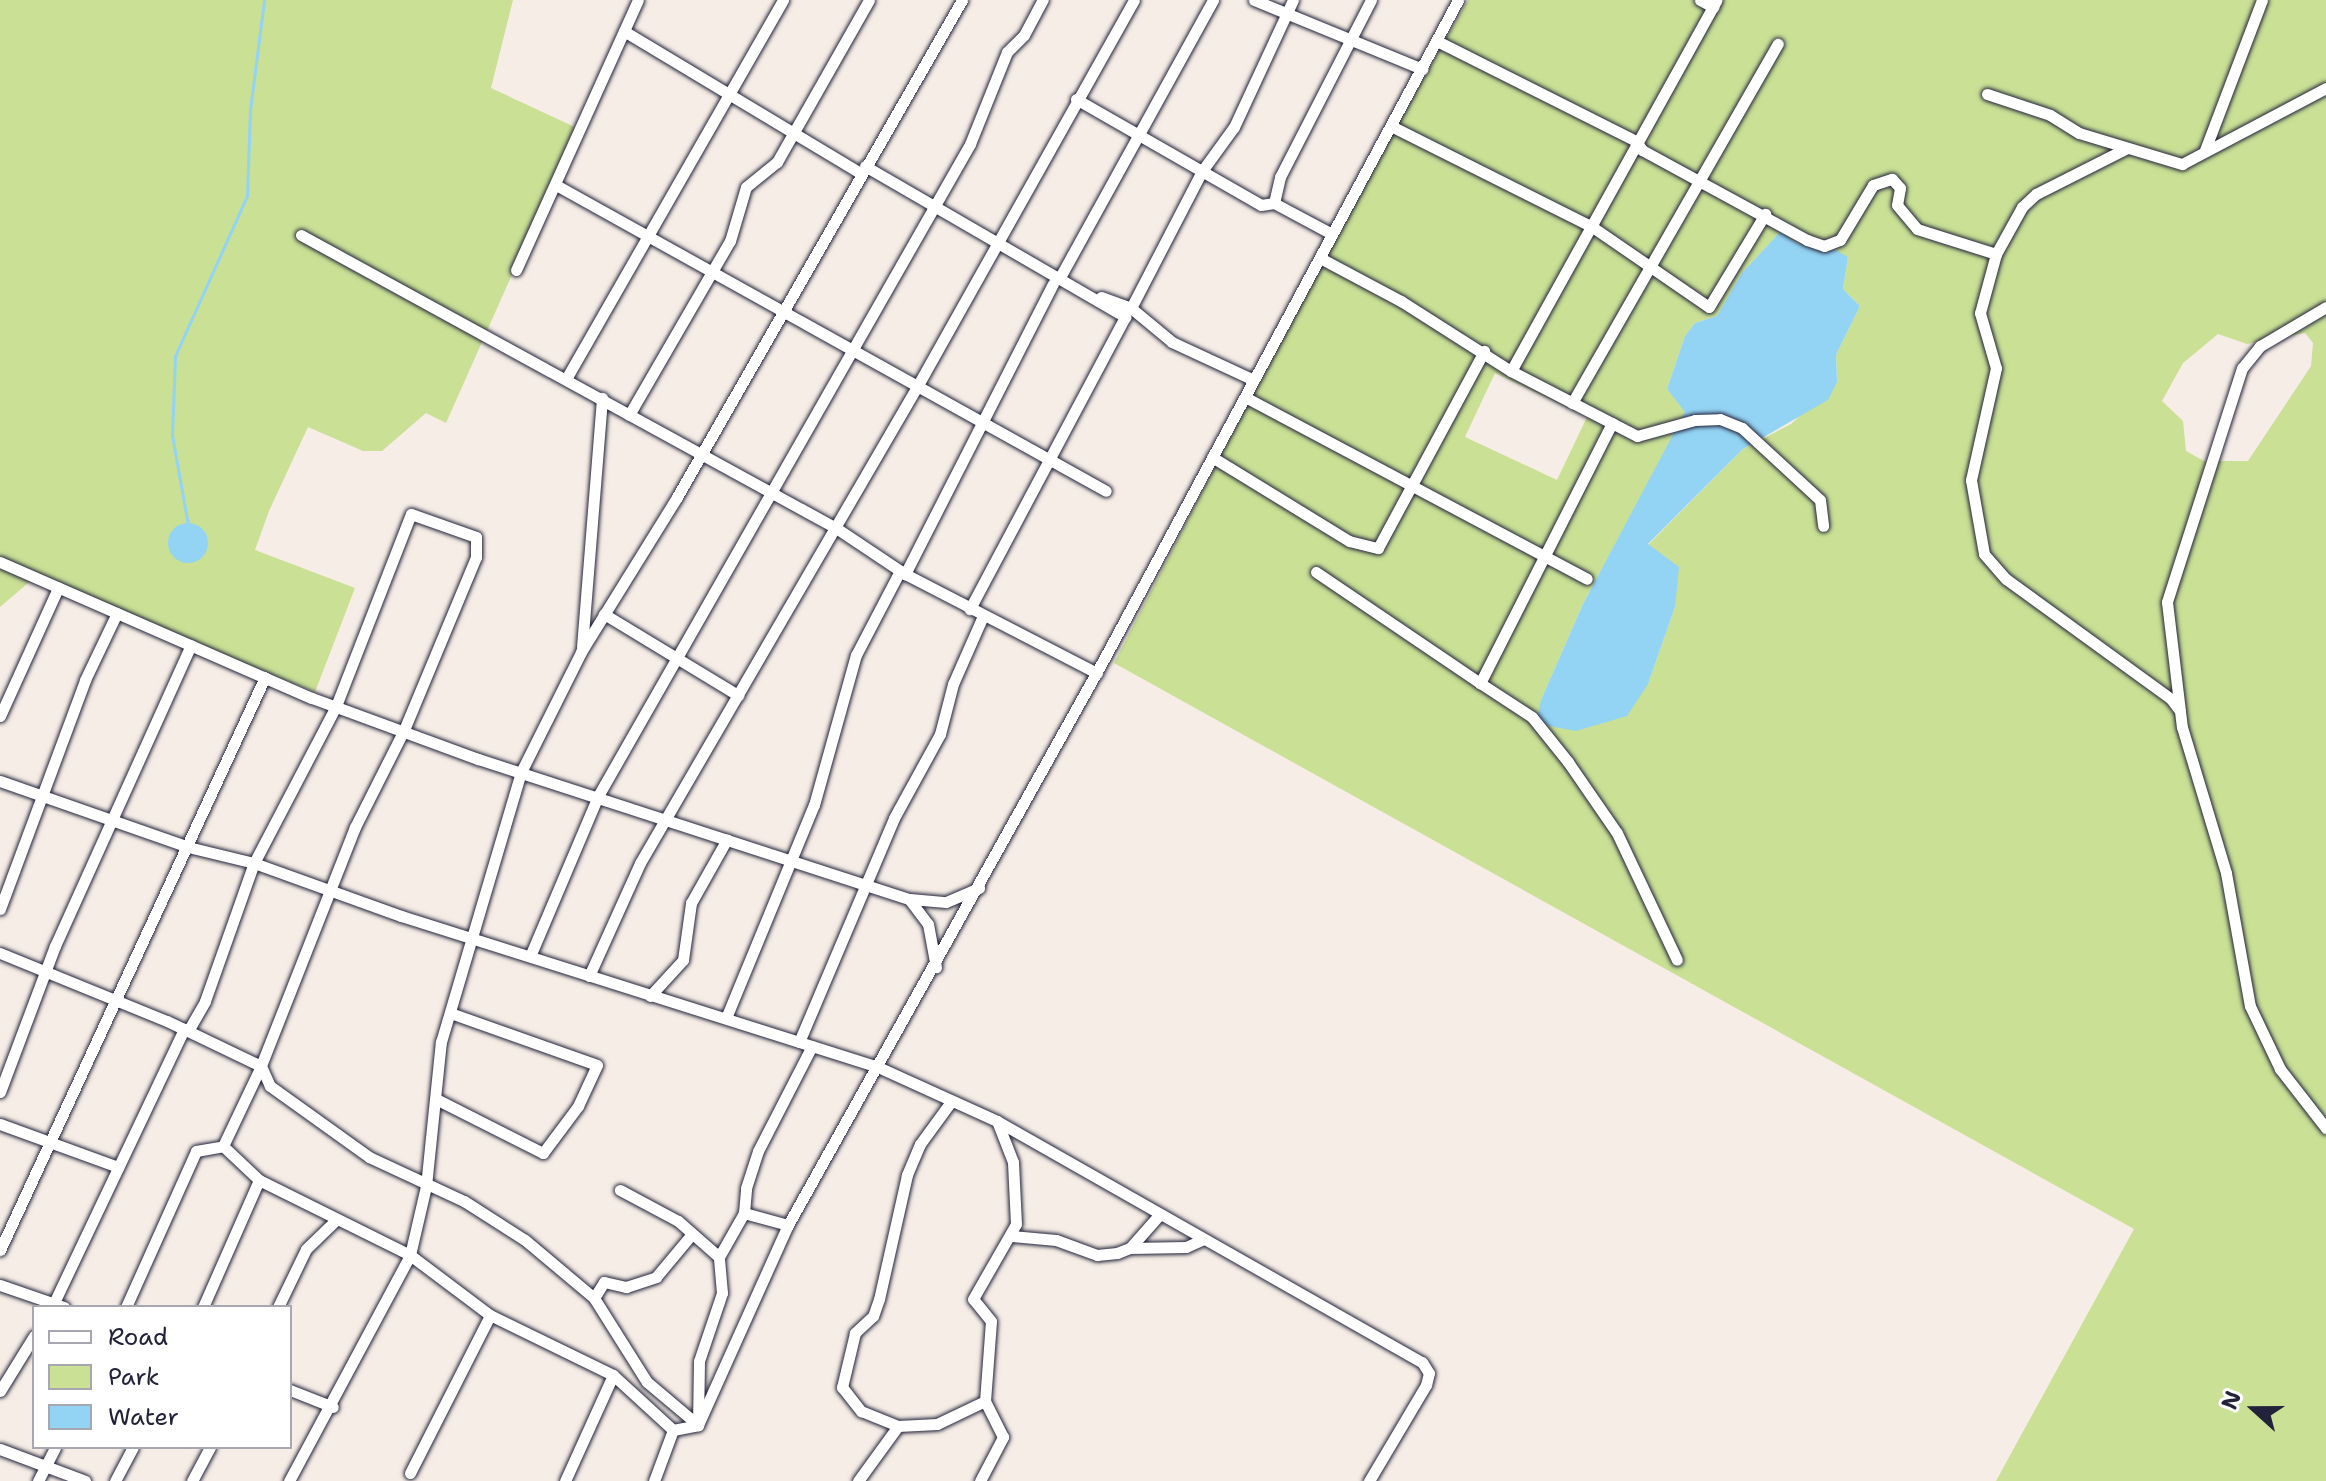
<!DOCTYPE html>
<html>
<head>
<meta charset="utf-8">
<style>
	body { margin:0 }
	#map { position:relative; width:2326px; height:1481px; overflow:hidden; background:#f6eee6; font-family:"Shantell Sans",sans-serif }
	div>[style] { position:absolute }
	[style*='--x'] { left:calc(var(--x)*1px); top:calc(var(--y)*1px); width:calc(var(--w)*1px); rotate:calc(var(--a)*1deg) }
	.green>* { inset:0; background:#c9e095 }
	.water>* { inset:0; background:#93d4f4 }
	.round { border-radius:50% }
	.stream>* { height:3px; margin:-1.5px; padding:0 1.5px; transform-origin:1.5px; border-radius:1.5px; background:#93d4f4 }
	.roads { filter:drop-shadow(0 0 2px #22223b) drop-shadow(0 0 2px #22223b) }
	.minor>* { height:11px; margin:-5.5px; padding:0 5.5px; transform-origin:5.5px; border-radius:5.5px; background:#fff }
	span { translate:-50% -50%; white-space:nowrap; text-align:center; line-height:1.15; -webkit-text-stroke:8px #fff; paint-order:stroke }
	.legend { position:absolute; left:32px; top:1305px; width:260px; height:144px; box-sizing:border-box; background:#fff; border:2px solid #a7a7b1; margin:0; padding:10px 14px; list-style:none; font-size:24px; color:#22223b }
	.legend li { display:flex; align-items:center; gap:16px; height:40px }
	.legend b { width:40px; border:2px solid #a7a7b1 }
	.north { position:absolute; left:2214px; top:1369px; width:80px; height:80px; -webkit-text-stroke:6px #fff; paint-order:stroke; rotate:291deg; font-size:22px; font-weight:700; line-height:32px; text-align:center; color:#22223b }
	.north::after { content:''; display:block; margin:auto; width:28px; height:36px; background:#22223b; clip-path:polygon(50% 0,100% 100%,50% 72%,0 100%) }
</style>
</head>
<body>
<div id="map">
	<div class="green">
		<i style="clip-path:polygon(0 0,513px 0,491px 88px,577px 128px,446px 423px,426px 413px,382px 451px,363px 451px,308px 427px,269px 511px,255px 550px,355px 588px,315px 692px,34px 578px,0 607px)"></i>
		<i style="clip-path:polygon(evenodd,1468px 0,2326px 0,2326px 1481px,1996px 1481px,2134px 1229px,1114px 663px,1330px 244px,1468px 0,1780px 232px,1799px 244px,1848px 257px,1843px 289px,1860px 306px,1836px 355px,1837px 382px,1791px 424px,1743px 449px,1648px 545px,1675px 607px,1648px 684px,1541px 700px,1583px 604px,1686px 412px,1667px 389px,1685px 336px,1695px 323px,1717px 316px,1742px 273px,1780px 232px,1468px 0,2305px 333px,2313px 343px,2311px 366px,2248px 461px,2204px 461px,2186px 451px,2183px 421px,2162px 401px,2183px 363px,2218px 334px,2247px 344px,2305px 333px,1468px 0,1495px 373px,1587px 417px,1557px 480px,1465px 437px,1495px 373px)"></i>
	</div>
	<div class="water">
		<i style="clip-path:polygon(1780px 232px,1799px 244px,1834px 249px,1848px 257px,1843px 289px,1860px 306px,1836px 355px,1837px 382px,1828px 400px,1743px 449px,1648px 544px,1679px 567px,1675px 607px,1648px 684px,1627px 716px,1576px 731px,1549px 726px,1537px 719px,1541px 700px,1583px 604px,1685px 412px,1667px 389px,1685px 336px,1695px 323px,1717px 316px,1742px 273px)"></i>
		<i class="round" style="left:168px;top:523px;width:40px;height:40px"></i>
	</div>
	<div class="stream">
		<i style="--x:188;--y:525;--w:91;--a:-100.1"></i>
		<i style="--x:172;--y:435;--w:79;--a:-87.8"></i>
		<i style="--x:175;--y:356;--w:175;--a:-65.8"></i>
		<i style="--x:247;--y:196;--w:86;--a:-88"></i>
		<i style="--x:250;--y:110;--w:111;--a:-82.7"></i>
	</div>
	<div class="roads">
		<div class="minor">
			<i style="--x:1254;--y:0;--w:182;--a:22.3"></i>
			<i style="--x:1700;--y:0;--w:15;--a:28"></i>
			<i style="--x:624;--y:31;--w:275;--a:31"></i>
			<i style="--x:1437;--y:41;--w:223;--a:26.7"></i>
			<i style="--x:1636;--y:141;--w:11;--a:56"></i>
			<i style="--x:1642;--y:150;--w:188;--a:28.6"></i>
			<i style="--x:1807;--y:240;--w:18;--a:19"></i>
			<i style="--x:1824;--y:246;--w:17;--a:-21"></i>
			<i style="--x:1840;--y:240;--w:64;--a:-59"></i>
			<i style="--x:1873;--y:185;--w:20;--a:-18"></i>
			<i style="--x:1892;--y:179;--w:12;--a:48"></i>
			<i style="--x:1900;--y:188;--w:17;--a:100"></i>
			<i style="--x:1897;--y:205;--w:31;--a:50"></i>
			<i style="--x:1917;--y:229;--w:83;--a:17.6"></i>
			<i style="--x:1996;--y:254;--w:61;--a:105.2"></i>
			<i style="--x:1980;--y:313;--w:57;--a:73.8"></i>
			<i style="--x:1996;--y:368;--w:115;--a:102.6"></i>
			<i style="--x:1971;--y:480;--w:75;--a:80"></i>
			<i style="--x:1984;--y:554;--w:33;--a:49"></i>
			<i style="--x:2006;--y:579;--w:204;--a:36"></i>
			<i style="--x:2171;--y:699;--w:15;--a:53"></i>
			<i style="--x:1987;--y:94;--w:66;--a:18.4"></i>
			<i style="--x:2050;--y:115;--w:34;--a:32"></i>
			<i style="--x:2079;--y:133;--w:108;--a:16.8"></i>
			<i style="--x:2182;--y:164;--w:163;--a:-27.8"></i>
			<i style="--x:1076;--y:99;--w:213;--a:29.8"></i>
			<i style="--x:1261;--y:205;--w:13;--a:-9"></i>
			<i style="--x:1274;--y:203;--w:66;--a:28.1"></i>
			<i style="--x:1391;--y:126;--w:224;--a:26.6"></i>
			<i style="--x:1591;--y:226;--w:143;--a:34.5"></i>
			<i style="--x:1709;--y:307;--w:109;--a:-58.9"></i>
			<i style="--x:2205;--y:150;--w:160;--a:-69.2"></i>
			<i style="--x:865;--y:166;--w:301;--a:30.1"></i>
			<i style="--x:1125;--y:317;--w:331;--a:118"></i>
			<i style="--x:556;--y:185;--w:629;--a:29.09"></i>
			<i style="--x:1274;--y:203;--w:27;--a:-77"></i>
			<i style="--x:1280;--y:177;--w:199;--a:-62.8"></i>
			<i style="--x:301;--y:235;--w:610;--a:28.71"></i>
			<i style="--x:836;--y:528;--w:83;--a:33.7"></i>
			<i style="--x:905;--y:574;--w:216;--a:27.3"></i>
			<i style="--x:1996;--y:254;--w:54;--a:-61"></i>
			<i style="--x:2022;--y:207;--w:19;--a:-43"></i>
			<i style="--x:2036;--y:194;--w:102;--a:-26.8"></i>
			<i style="--x:1320;--y:258;--w:92;--a:28"></i>
			<i style="--x:1401;--y:301;--w:130;--a:32.5"></i>
			<i style="--x:1511;--y:371;--w:142;--a:27.3"></i>
			<i style="--x:1637;--y:436;--w:60;--a:-15.4"></i>
			<i style="--x:1695;--y:420;--w:25;--a:-2"></i>
			<i style="--x:1720;--y:419;--w:24;--a:22"></i>
			<i style="--x:1742;--y:428;--w:106;--a:42.7"></i>
			<i style="--x:1820;--y:500;--w:26;--a:83"></i>
			<i style="--x:516;--y:270;--w:296;--a:-65.7"></i>
			<i style="--x:1059;--y:279;--w:319;--a:-61.1"></i>
			<i style="--x:1101;--y:297;--w:32;--a:20"></i>
			<i style="--x:1131;--y:308;--w:53;--a:39.7"></i>
			<i style="--x:1172;--y:342;--w:90;--a:24.9"></i>
			<i style="--x:2326;--y:307;--w:77;--a:149.4"></i>
			<i style="--x:2260;--y:346;--w:28;--a:129"></i>
			<i style="--x:2242;--y:368;--w:246;--a:107.8"></i>
			<i style="--x:2167;--y:602;--w:126;--a:83.2"></i>
			<i style="--x:2182;--y:727;--w:152;--a:73.2"></i>
			<i style="--x:2226;--y:873;--w:135;--a:79.8"></i>
			<i style="--x:2250;--y:1006;--w:70;--a:64.5"></i>
			<i style="--x:2280;--y:1069;--w:75;--a:52.1"></i>
			<i style="--x:1131;--y:308;--w:154;--a:-62.6"></i>
			<i style="--x:1202;--y:171;--w:54;--a:-54"></i>
			<i style="--x:1234;--y:127;--w:140;--a:-65.1"></i>
			<i style="--x:1511;--y:371;--w:424;--a:-61"></i>
			<i style="--x:566;--y:379;--w:437;--a:-60.2"></i>
			<i style="--x:1245;--y:397;--w:387;--a:28"></i>
			<i style="--x:1572;--y:403;--w:414;--a:-60.2"></i>
			<i style="--x:629;--y:415;--w:201;--a:-59.9"></i>
			<i style="--x:730;--y:241;--w:56;--a:-73.5"></i>
			<i style="--x:746;--y:187;--w:40;--a:-39"></i>
			<i style="--x:777;--y:162;--w:186;--a:-60.4"></i>
			<i style="--x:1612;--y:423;--w:292;--a:116.9"></i>
			<i style="--x:1480;--y:683;--w:62;--a:33.2"></i>
			<i style="--x:1532;--y:717;--w:58;--a:51.3"></i>
			<i style="--x:1568;--y:762;--w:86;--a:55.4"></i>
			<i style="--x:1617;--y:833;--w:140;--a:64.7"></i>
			<i style="--x:1212;--y:457;--w:161;--a:31.5"></i>
			<i style="--x:1349;--y:541;--w:30;--a:14"></i>
			<i style="--x:1378;--y:548;--w:224;--a:-61.7"></i>
			<i style="--x:0;--y:562;--w:340;--a:23.6"></i>
			<i style="--x:312;--y:698;--w:177;--a:20.2"></i>
			<i style="--x:478;--y:759;--w:453;--a:18"></i>
			<i style="--x:909;--y:899;--w:31;--a:53"></i>
			<i style="--x:928;--y:924;--w:44;--a:79.5"></i>
			<i style="--x:1316;--y:572;--w:198;--a:34.1"></i>
			<i style="--x:905;--y:574;--w:326;--a:-63"></i>
			<i style="--x:604;--y:614;--w:157;--a:31.2"></i>
			<i style="--x:582;--y:647;--w:250;--a:-85.4"></i>
			<i style="--x:0;--y:716;--w:141;--a:-65.6"></i>
			<i style="--x:0;--y:781;--w:199;--a:19.3"></i>
			<i style="--x:188;--y:847;--w:68;--a:13.6"></i>
			<i style="--x:254;--y:863;--w:156;--a:19.8"></i>
			<i style="--x:401;--y:916;--w:500;--a:17.57"></i>
			<i style="--x:878;--y:1067;--w:131;--a:24.4"></i>
			<i style="--x:997;--y:1121;--w:489;--a:29.6"></i>
			<i style="--x:1422;--y:1362;--w:13;--a:58"></i>
			<i style="--x:1429;--y:1373;--w:12;--a:104"></i>
			<i style="--x:1426;--y:1385;--w:112;--a:120.7"></i>
			<i style="--x:910;--y:899;--w:36;--a:5"></i>
			<i style="--x:946;--y:902;--w:36;--a:-23"></i>
			<i style="--x:0;--y:909;--w:244;--a:-69.6"></i>
			<i style="--x:85;--y:680;--w:74;--a:-64.5"></i>
			<i style="--x:0;--y:953;--w:180;--a:22.2"></i>
			<i style="--x:167;--y:1021;--w:104;--a:25.6"></i>
			<i style="--x:261;--y:1066;--w:22;--a:66"></i>
			<i style="--x:270;--y:1086;--w:122;--a:35.6"></i>
			<i style="--x:369;--y:1157;--w:105;--a:24.9"></i>
			<i style="--x:464;--y:1201;--w:72;--a:32.6"></i>
			<i style="--x:525;--y:1240;--w:90;--a:40"></i>
			<i style="--x:594;--y:1298;--w:99;--a:57.8"></i>
			<i style="--x:647;--y:1382;--w:67;--a:40.1"></i>
			<i style="--x:698;--y:1425;--w:64;--a:-89.1"></i>
			<i style="--x:699;--y:1361;--w:72;--a:-71.3"></i>
			<i style="--x:722;--y:1293;--w:36;--a:-95"></i>
			<i style="--x:719;--y:1257;--w:55;--a:-138.7"></i>
			<i style="--x:678;--y:1221;--w:66;--a:-151.9"></i>
			<i style="--x:531;--y:954;--w:172;--a:-67"></i>
			<i style="--x:598;--y:796;--w:751;--a:-60.29"></i>
			<i style="--x:970;--y:144;--w:99;--a:-68.1"></i>
			<i style="--x:1007;--y:52;--w:24;--a:-45"></i>
			<i style="--x:1024;--y:35;--w:40;--a:-62"></i>
			<i style="--x:589;--y:976;--w:124;--a:-65.7"></i>
			<i style="--x:640;--y:863;--w:553;--a:-59.82"></i>
			<i style="--x:918;--y:385;--w:441;--a:-60.7"></i>
			<i style="--x:650;--y:996;--w:49;--a:-47.5"></i>
			<i style="--x:683;--y:960;--w:58;--a:-82"></i>
			<i style="--x:691;--y:903;--w:73;--a:-60.6"></i>
			<i style="--x:726;--y:1018;--w:230;--a:-67.6"></i>
			<i style="--x:814;--y:805;--w:156;--a:-74.4"></i>
			<i style="--x:856;--y:655;--w:95;--a:-62.4"></i>
			<i style="--x:188;--y:1031;--w:34;--a:-60"></i>
			<i style="--x:205;--y:1001;--w:146;--a:-70.5"></i>
			<i style="--x:254;--y:863;--w:177;--a:-62.4"></i>
			<i style="--x:336;--y:706;--w:206;--a:-68.7"></i>
			<i style="--x:411;--y:514;--w:69;--a:19.5"></i>
			<i style="--x:476;--y:537;--w:20;--a:90"></i>
			<i style="--x:476;--y:557;--w:187;--a:112.6"></i>
			<i style="--x:404;--y:730;--w:109;--a:116.8"></i>
			<i style="--x:355;--y:827;--w:257;--a:111.5"></i>
			<i style="--x:261;--y:1066;--w:89;--a:115.4"></i>
			<i style="--x:223;--y:1146;--w:50;--a:43.4"></i>
			<i style="--x:259;--y:1180;--w:139;--a:113.8"></i>
			<i style="--x:799;--y:1042;--w:243;--a:-67"></i>
			<i style="--x:894;--y:818;--w:96;--a:-61.3"></i>
			<i style="--x:940;--y:734;--w:52;--a:-75.4"></i>
			<i style="--x:953;--y:684;--w:74;--a:-66.2"></i>
			<i style="--x:0;--y:1092;--w:156;--a:-69.4"></i>
			<i style="--x:55;--y:946;--w:330;--a:-65.7"></i>
			<i style="--x:436;--y:1099;--w:120;--a:26.8"></i>
			<i style="--x:543;--y:1153;--w:59;--a:-53.3"></i>
			<i style="--x:578;--y:1106;--w:45;--a:-65.1"></i>
			<i style="--x:597;--y:1065;--w:156;--a:-160.5"></i>
			<i style="--x:950;--y:1103;--w:51;--a:126.2"></i>
			<i style="--x:920;--y:1144;--w:34;--a:113"></i>
			<i style="--x:907;--y:1175;--w:127;--a:102.7"></i>
			<i style="--x:879;--y:1299;--w:18;--a:109"></i>
			<i style="--x:873;--y:1316;--w:25;--a:137"></i>
			<i style="--x:855;--y:1333;--w:56;--a:103.5"></i>
			<i style="--x:842;--y:1387;--w:31;--a:52"></i>
			<i style="--x:861;--y:1411;--w:40;--a:22"></i>
			<i style="--x:898;--y:1426;--w:39;--a:-3"></i>
			<i style="--x:937;--y:1424;--w:53;--a:-25.6"></i>
			<i style="--x:0;--y:1124;--w:126;--a:20"></i>
			<i style="--x:259;--y:1180;--w:169;--a:26.4"></i>
			<i style="--x:410;--y:1255;--w:71;--a:-76.9"></i>
			<i style="--x:426;--y:1186;--w:145;--a:-84.1"></i>
			<i style="--x:441;--y:1042;--w:282;--a:-73.5"></i>
			<i style="--x:521;--y:772;--w:134;--a:-63.4"></i>
			<i style="--x:581;--y:652;--w:182;--a:-58.2"></i>
			<i style="--x:677;--y:497;--w:573;--a:-60.17"></i>
			<i style="--x:788;--y:1225;--w:46;--a:-164.7"></i>
			<i style="--x:744;--y:1213;--w:25;--a:-85"></i>
			<i style="--x:746;--y:1188;--w:39;--a:-72"></i>
			<i style="--x:758;--y:1151;--w:118;--a:-62.8"></i>
			<i style="--x:1012;--y:1236;--w:44;--a:5.2"></i>
			<i style="--x:1056;--y:1240;--w:44;--a:20.1"></i>
			<i style="--x:1097;--y:1255;--w:20;--a:-6"></i>
			<i style="--x:1117;--y:1253;--w:14;--a:-21"></i>
			<i style="--x:1130;--y:1248;--w:45;--a:-48.6"></i>
			<i style="--x:1130;--y:1248;--w:56;--a:-1"></i>
			<i style="--x:1186;--y:1247;--w:17;--a:-24"></i>
			<i style="--x:0;--y:1250;--w:631;--a:-65.18"></i>
			<i style="--x:719;--y:1257;--w:51;--a:-60.4"></i>
			<i style="--x:0;--y:1285;--w:68;--a:19"></i>
			<i style="--x:594;--y:1298;--w:19;--a:-58"></i>
			<i style="--x:604;--y:1282;--w:23;--a:13"></i>
			<i style="--x:626;--y:1287;--w:32;--a:-18"></i>
			<i style="--x:656;--y:1277;--w:56;--a:-50.1"></i>
			<i style="--x:52;--y:1307;--w:308;--a:-64.6"></i>
			<i style="--x:126;--y:1307;--w:171;--a:-65.8"></i>
			<i style="--x:196;--y:1151;--w:27;--a:-10"></i>
			<i style="--x:278;--y:1307;--w:64;--a:-64.2"></i>
			<i style="--x:306;--y:1249;--w:43;--a:-44.1"></i>
			<i style="--x:290;--y:1390;--w:46;--a:21.6"></i>
			<i style="--x:0;--y:1391;--w:65;--a:-58.3"></i>
			<i style="--x:0;--y:1449;--w:91;--a:20.6"></i>
			<i style="--x:410;--y:1473;--w:177;--a:-63.1"></i>
			<i style="--x:38;--y:1481;--w:38;--a:-63"></i>
			<i style="--x:115;--y:1481;--w:38;--a:-62"></i>
			<i style="--x:192;--y:1481;--w:38;--a:-62"></i>
			<i style="--x:289;--y:1481;--w:256;--a:-61.8"></i>
			<i style="--x:410;--y:1255;--w:100;--a:36.9"></i>
			<i style="--x:490;--y:1315;--w:137;--a:26"></i>
			<i style="--x:613;--y:1375;--w:81;--a:42.5"></i>
			<i style="--x:565;--y:1481;--w:116;--a:-65.6"></i>
			<i style="--x:654;--y:1481;--w:54;--a:-69.6"></i>
			<i style="--x:673;--y:1430;--w:25;--a:-11"></i>
			<i style="--x:698;--y:1425;--w:219;--a:-65.8"></i>
			<i style="--x:788;--y:1225;--w:650;--a:-60.83"></i>
			<i style="--x:1105;--y:657;--w:746;--a:-61.75"></i>
			<i style="--x:858;--y:1481;--w:68;--a:-54"></i>
			<i style="--x:980;--y:1481;--w:50;--a:-62.4"></i>
			<i style="--x:1003;--y:1437;--w:40;--a:-116.6"></i>
			<i style="--x:985;--y:1401;--w:80;--a:-85.7"></i>
			<i style="--x:991;--y:1321;--w:28;--a:-129"></i>
			<i style="--x:973;--y:1299;--w:86;--a:-60.2"></i>
			<i style="--x:1016;--y:1224;--w:62;--a:-92.8"></i>
			<i style="--x:1013;--y:1162;--w:44;--a:-111.3"></i>
		</div>
	</div>
	<ul class="legend">
	<li><b style="height:10px;background:#fff"></b>Road</li>
	<li><b style="height:22px;background:#c9e095"></b>Park</li>
	<li><b style="height:22px;background:#93d4f4"></b>Water</li>
	</ul>
	<div class="north">N</div>
</div>
</body>
</html>
